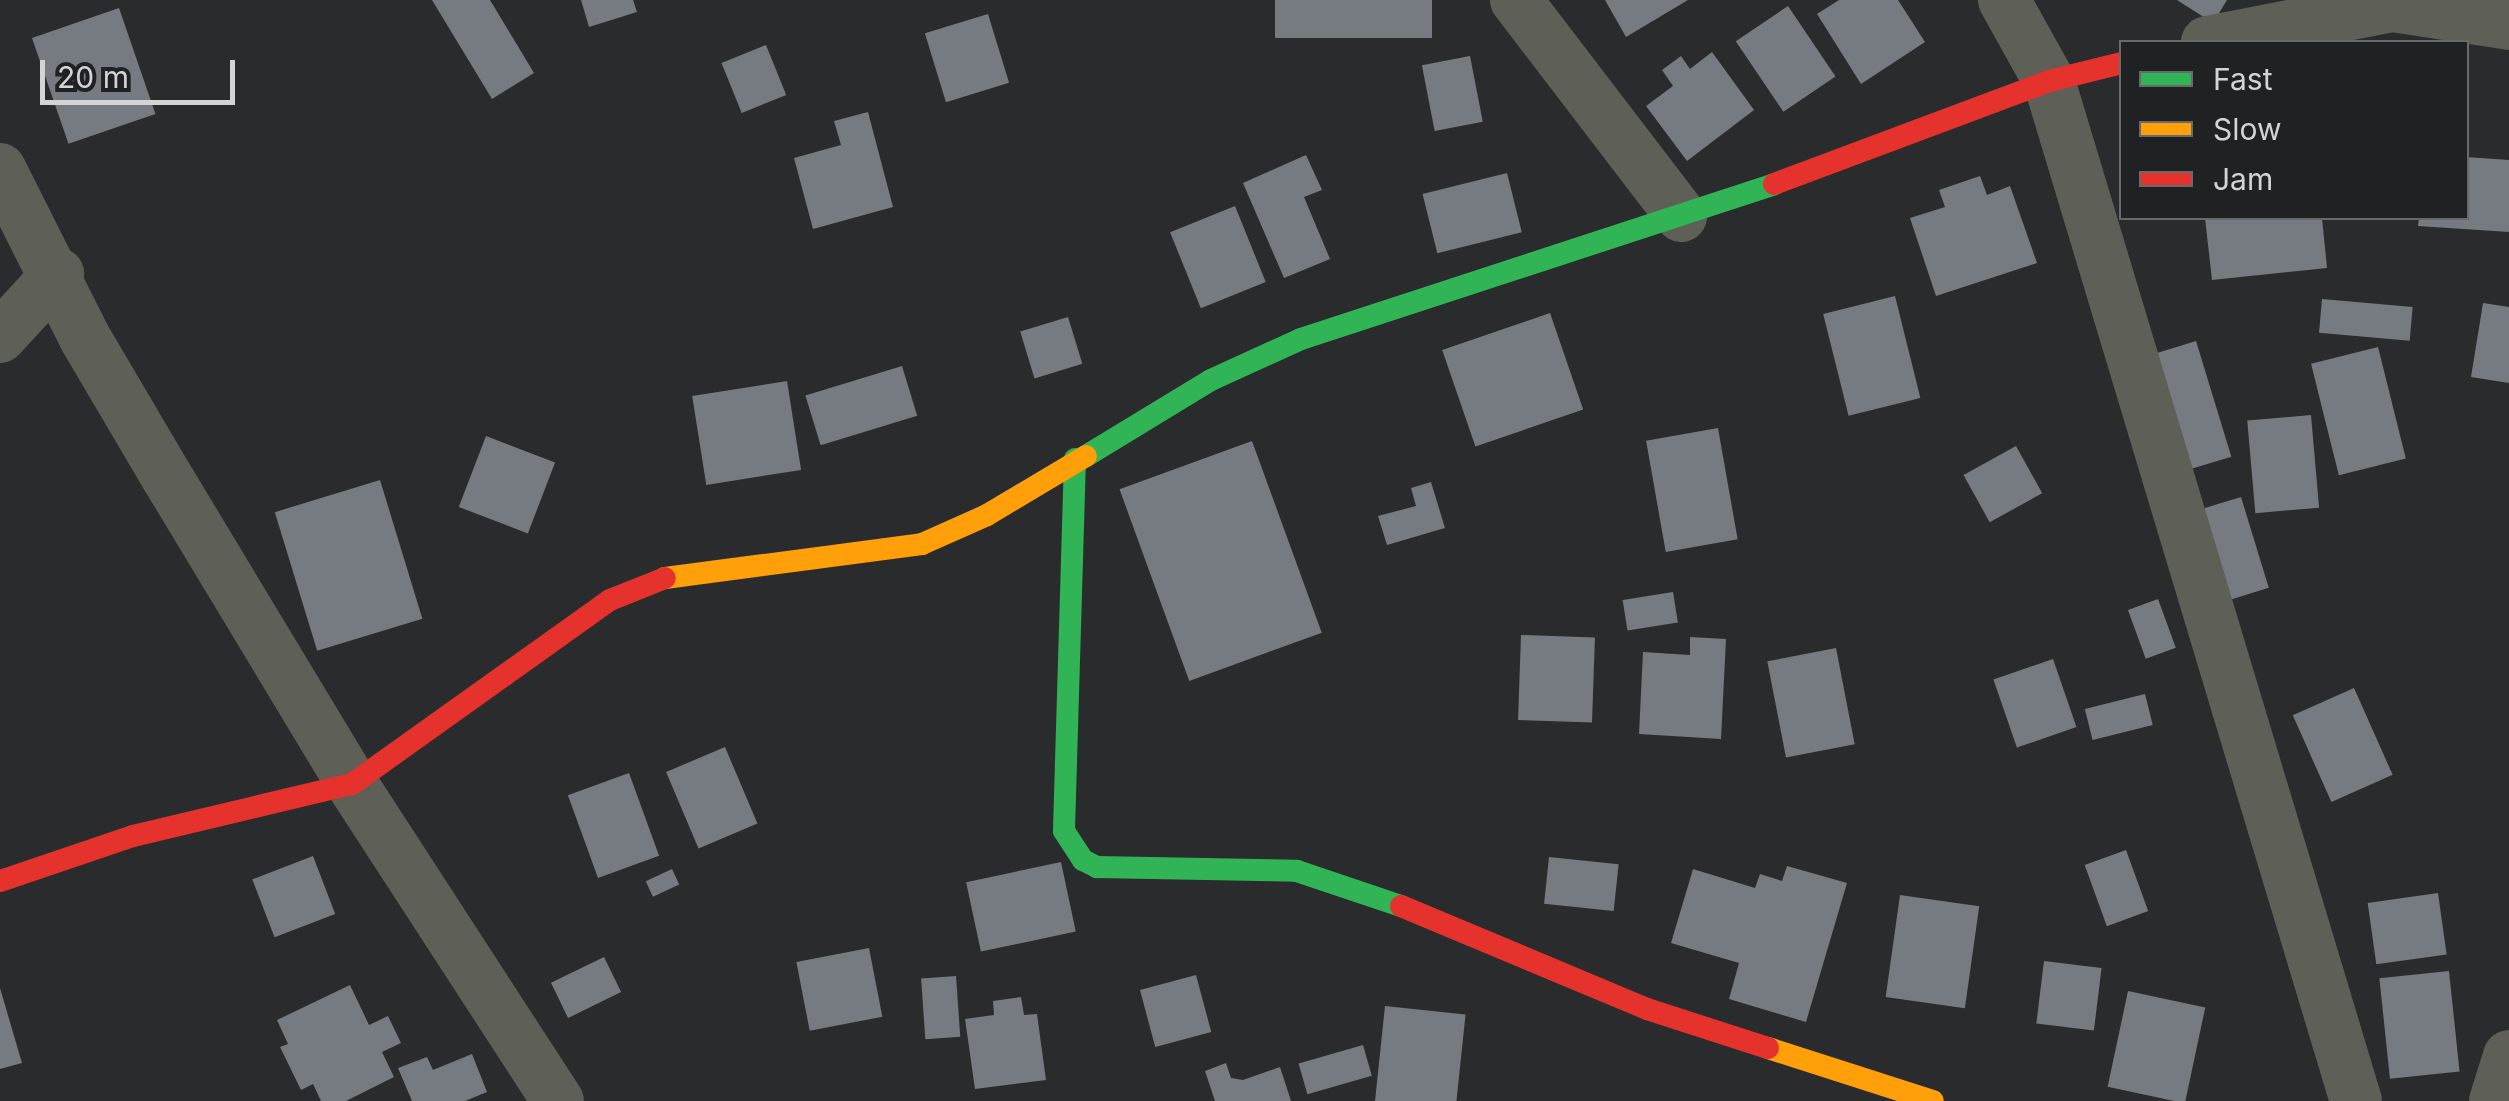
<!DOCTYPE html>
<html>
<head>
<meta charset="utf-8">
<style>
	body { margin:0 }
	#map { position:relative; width:2509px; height:1101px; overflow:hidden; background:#2a2b2c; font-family:Inter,sans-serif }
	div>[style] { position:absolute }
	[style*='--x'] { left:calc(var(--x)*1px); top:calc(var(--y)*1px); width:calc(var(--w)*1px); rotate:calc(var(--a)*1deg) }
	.building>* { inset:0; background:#767b81; transform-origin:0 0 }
	.street>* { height:52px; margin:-26px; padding:0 26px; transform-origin:26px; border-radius:26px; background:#5e5f56 }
	.fast>* { height:22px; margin:-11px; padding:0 11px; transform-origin:11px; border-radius:11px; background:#30b455 }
	.slow>* { height:22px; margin:-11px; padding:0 11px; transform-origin:11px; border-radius:11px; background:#ff9f0a }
	.jam>* { height:22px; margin:-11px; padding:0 11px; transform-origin:11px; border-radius:11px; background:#e5322d }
	span { translate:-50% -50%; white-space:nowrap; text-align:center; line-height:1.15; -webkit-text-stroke:10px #1f2123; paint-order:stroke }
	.legend { position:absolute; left:2119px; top:40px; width:350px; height:180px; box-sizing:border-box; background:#1f2123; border:2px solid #67696b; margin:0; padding:12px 18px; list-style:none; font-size:30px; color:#d3d4d6 }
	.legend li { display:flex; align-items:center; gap:20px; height:50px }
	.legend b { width:50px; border:2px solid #67696b }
	.scale { position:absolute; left:40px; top:60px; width:195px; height:45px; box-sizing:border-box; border:5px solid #d3d4d6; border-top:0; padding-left:12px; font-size:30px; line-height:35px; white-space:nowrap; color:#d3d4d6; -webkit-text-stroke:8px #1f2123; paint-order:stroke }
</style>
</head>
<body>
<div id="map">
	<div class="building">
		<i style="clip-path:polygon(432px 0,490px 0,534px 73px,492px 99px)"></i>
		<i style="clip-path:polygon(581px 0,633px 0,637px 12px,589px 27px)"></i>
		<i style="left:1275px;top:0;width:157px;height:38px"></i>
		<i style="clip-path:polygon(1605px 0,1688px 0,1626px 37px)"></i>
		<i style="clip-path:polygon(1839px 0,1898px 0,1925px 42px,1861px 84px,1817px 14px)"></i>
		<i style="clip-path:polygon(2177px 0,2227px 0,2213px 23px)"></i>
		<i style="left:1788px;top:6px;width:85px;height:63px;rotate:56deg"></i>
		<i style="left:119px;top:8px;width:112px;height:92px;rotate:71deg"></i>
		<i style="left:988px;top:14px;width:72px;height:66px;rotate:73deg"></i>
		<i style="left:766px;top:45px;width:54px;height:48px;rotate:68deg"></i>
		<i style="clip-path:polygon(1712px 52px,1754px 110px,1687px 161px,1646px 106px,1673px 86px,1662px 70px,1681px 56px,1690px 69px)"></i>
		<i style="left:1470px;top:56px;width:67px;height:49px;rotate:79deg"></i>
		<i style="clip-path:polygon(868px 112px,893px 207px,813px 229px,794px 158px,841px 145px,834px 121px)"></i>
		<i style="clip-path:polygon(1306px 155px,1322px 190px,1304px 197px,1330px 259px,1284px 278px,1243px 183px)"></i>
		<i style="clip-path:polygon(2466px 157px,2509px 160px,2509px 232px,2418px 226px,2419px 218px,2466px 218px)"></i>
		<i style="left:1507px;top:173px;width:61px;height:87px;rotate:76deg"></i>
		<i style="clip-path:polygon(1980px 176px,1987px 195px,2010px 186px,2037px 263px,1936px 296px,1910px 218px,1945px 207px,1939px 190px)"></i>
		<i style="left:1235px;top:206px;width:82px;height:70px;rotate:68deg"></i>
		<i style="clip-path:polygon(2205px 218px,2322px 218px,2327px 268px,2212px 280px)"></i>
		<i style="left:1895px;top:296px;width:105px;height:74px;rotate:76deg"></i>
		<i style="left:2322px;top:299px;width:91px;height:34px;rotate:5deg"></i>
		<i style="clip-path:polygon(2483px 303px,2509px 307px,2509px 383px,2471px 377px)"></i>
		<i style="left:1550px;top:313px;width:102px;height:114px;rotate:71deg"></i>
		<i style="left:1068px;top:317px;width:49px;height:50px;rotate:73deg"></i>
		<i style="left:2196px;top:341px;width:121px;height:45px;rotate:73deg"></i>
		<i style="left:2378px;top:347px;width:115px;height:69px;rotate:76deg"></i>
		<i style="left:902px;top:366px;width:52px;height:101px;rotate:73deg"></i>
		<i style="left:787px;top:381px;width:90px;height:96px;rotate:81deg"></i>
		<i style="left:2311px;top:415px;width:93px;height:64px;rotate:85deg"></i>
		<i style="left:1718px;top:428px;width:113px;height:73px;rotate:80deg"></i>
		<i style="left:486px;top:436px;width:74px;height:76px;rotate:21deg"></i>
		<i style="left:1252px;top:441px;width:204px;height:141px;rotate:70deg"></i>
		<i style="left:2016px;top:446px;width:54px;height:60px;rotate:61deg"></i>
		<i style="left:380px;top:480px;width:145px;height:110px;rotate:73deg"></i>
		<i style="clip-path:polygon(1431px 482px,1445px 528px,1387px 545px,1378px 516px,1416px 506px,1411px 488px)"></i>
		<i style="left:2241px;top:497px;width:95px;height:42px;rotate:73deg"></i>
		<i style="left:1673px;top:592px;width:31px;height:51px;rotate:81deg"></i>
		<i style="left:2158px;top:599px;width:52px;height:32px;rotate:70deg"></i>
		<i style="left:1521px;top:635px;width:74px;height:85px;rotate:2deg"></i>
		<i style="clip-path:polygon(1690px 637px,1726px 639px,1721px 739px,1639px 734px,1643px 652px,1690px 655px)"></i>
		<i style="left:1836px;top:648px;width:98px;height:70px;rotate:79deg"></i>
		<i style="left:2053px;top:659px;width:72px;height:63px;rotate:71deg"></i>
		<i style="left:2354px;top:688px;width:95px;height:67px;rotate:66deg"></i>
		<i style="left:2145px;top:694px;width:32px;height:62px;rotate:76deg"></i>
		<i style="left:725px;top:747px;width:83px;height:64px;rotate:67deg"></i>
		<i style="left:629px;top:773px;width:88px;height:65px;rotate:70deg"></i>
		<i style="left:2126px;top:850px;width:65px;height:44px;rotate:70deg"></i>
		<i style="left:313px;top:856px;width:62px;height:65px;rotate:69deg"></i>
		<i style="left:1549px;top:857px;width:70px;height:47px;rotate:6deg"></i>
		<i style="left:1061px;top:862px;width:71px;height:97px;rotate:78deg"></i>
		<i style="clip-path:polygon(1787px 866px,1847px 883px,1806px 1022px,1729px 999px,1739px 963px,1671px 943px,1693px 869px,1755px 888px,1760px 874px,1782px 881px)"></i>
		<i style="left:672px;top:869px;width:17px;height:29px;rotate:65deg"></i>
		<i style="left:2438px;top:893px;width:62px;height:71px;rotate:82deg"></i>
		<i style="left:1900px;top:895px;width:80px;height:103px;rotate:8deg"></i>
		<i style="left:869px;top:948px;width:70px;height:74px;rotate:79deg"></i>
		<i style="left:604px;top:957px;width:39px;height:59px;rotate:64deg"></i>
		<i style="left:2044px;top:961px;width:58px;height:63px;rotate:7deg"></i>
		<i style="left:2449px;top:971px;width:101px;height:70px;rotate:84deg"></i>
		<i style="left:1196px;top:975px;width:59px;height:58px;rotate:75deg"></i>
		<i style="left:956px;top:976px;width:61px;height:35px;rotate:86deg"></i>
		<i style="clip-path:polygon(350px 985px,369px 1025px,388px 1016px,401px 1043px,382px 1052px,394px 1077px,346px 1101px,321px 1101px,313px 1084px,301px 1090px,280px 1047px,288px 1044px,277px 1020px)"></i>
		<i style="clip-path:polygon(0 988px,22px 1063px,0 1069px)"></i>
		<i style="left:2128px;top:991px;width:79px;height:98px;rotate:12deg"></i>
		<i style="clip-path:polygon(1021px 997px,1024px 1015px,1037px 1014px,1046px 1080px,975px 1089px,965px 1019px,994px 1015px,993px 1001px)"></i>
		<i style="left:1385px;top:1006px;width:81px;height:96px;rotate:6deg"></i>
		<i style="left:1363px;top:1045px;width:32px;height:67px;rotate:74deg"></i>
		<i style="clip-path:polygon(472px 1054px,487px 1092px,465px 1101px,412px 1101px,398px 1068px,427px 1057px,433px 1070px)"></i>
		<i style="clip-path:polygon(1226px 1063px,1231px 1078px,1243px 1080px,1280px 1067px,1291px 1101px,1215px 1101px,1205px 1071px)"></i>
	</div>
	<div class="street">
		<i style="--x:1516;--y:0;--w:272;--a:52.6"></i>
		<i style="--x:2004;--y:0;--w:93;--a:60.9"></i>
		<i style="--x:2049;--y:81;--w:1065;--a:73.25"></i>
		<i style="--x:2207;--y:42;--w:189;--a:-11"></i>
		<i style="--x:2393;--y:6;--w:117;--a:8.8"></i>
		<i style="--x:0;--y:169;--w:189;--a:63.3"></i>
		<i style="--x:85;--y:338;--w:161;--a:59.5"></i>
		<i style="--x:167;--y:477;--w:358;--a:58.9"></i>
		<i style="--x:352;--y:784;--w:378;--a:57"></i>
		<i style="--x:0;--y:337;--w:86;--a:-47.4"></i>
		<i style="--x:2495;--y:1101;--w:47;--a:-72.7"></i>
	</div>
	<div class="fast">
		<i style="--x:1086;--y:456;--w:146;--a:-31.3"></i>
		<i style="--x:1211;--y:380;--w:99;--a:-24.5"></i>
		<i style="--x:1301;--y:339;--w:498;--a:-18.1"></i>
		<i style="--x:1075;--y:459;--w:372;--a:91.7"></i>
		<i style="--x:1064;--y:831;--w:35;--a:57"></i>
		<i style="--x:1083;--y:860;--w:16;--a:27"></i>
		<i style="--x:1097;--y:867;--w:200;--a:1.1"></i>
		<i style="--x:1297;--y:871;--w:110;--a:18.6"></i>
	</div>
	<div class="slow">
		<i style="--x:665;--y:578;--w:259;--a:-7.5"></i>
		<i style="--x:922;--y:544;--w:71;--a:-24"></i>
		<i style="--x:987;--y:515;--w:115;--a:-30.8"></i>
		<i style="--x:1768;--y:1048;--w:173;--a:17.8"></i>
	</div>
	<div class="jam">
		<i style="--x:1774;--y:184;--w:294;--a:-20.5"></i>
		<i style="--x:2049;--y:81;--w:75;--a:-13.9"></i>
		<i style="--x:0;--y:881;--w:140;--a:-18.7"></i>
		<i style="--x:133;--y:836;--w:225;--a:-13.4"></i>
		<i style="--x:352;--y:784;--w:317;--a:-35.5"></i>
		<i style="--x:610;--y:600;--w:59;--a:-21.8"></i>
		<i style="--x:1401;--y:906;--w:267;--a:22.7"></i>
		<i style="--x:1647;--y:1009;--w:127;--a:17.9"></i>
	</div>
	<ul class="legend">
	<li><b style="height:12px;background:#30b455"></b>Fast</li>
	<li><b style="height:12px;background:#ff9f0a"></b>Slow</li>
	<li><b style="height:12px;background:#e5322d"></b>Jam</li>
	</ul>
	<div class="scale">20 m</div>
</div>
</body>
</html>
